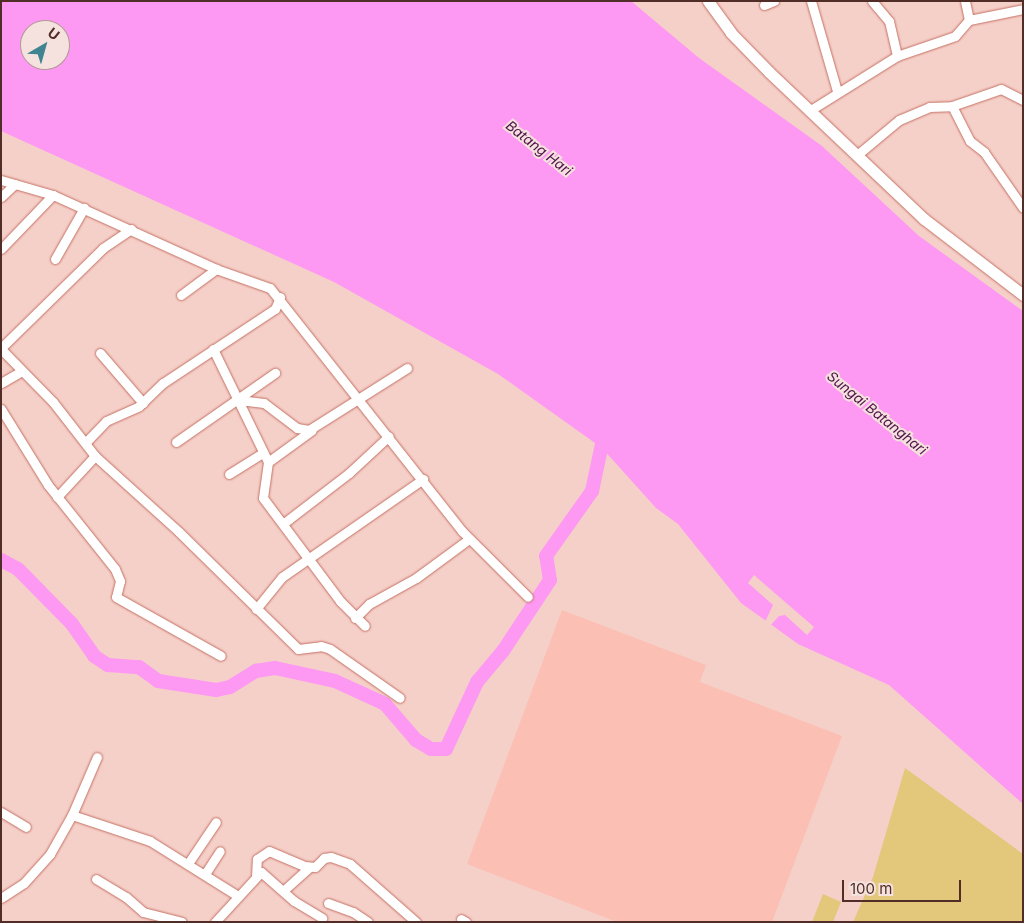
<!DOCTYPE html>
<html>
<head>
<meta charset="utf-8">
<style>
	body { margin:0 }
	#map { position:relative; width:1024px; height:923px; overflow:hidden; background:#f5d0c9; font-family:Inter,sans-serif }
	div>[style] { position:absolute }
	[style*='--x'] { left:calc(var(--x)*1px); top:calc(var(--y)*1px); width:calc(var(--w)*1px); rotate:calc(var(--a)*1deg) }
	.built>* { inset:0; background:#fbbfb4 }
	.green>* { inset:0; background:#e3c77b }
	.water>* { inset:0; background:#fd98f3 }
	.pier>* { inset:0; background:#f5d0c9 }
	.river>* { height:14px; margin:-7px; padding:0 7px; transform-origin:7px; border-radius:7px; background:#fd98f3 }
	.roads { filter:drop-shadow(0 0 1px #c57163) drop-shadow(0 0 1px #c57163) }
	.minor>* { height:9px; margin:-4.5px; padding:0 4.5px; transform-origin:4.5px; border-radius:4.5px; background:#fff }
	.tertiary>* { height:11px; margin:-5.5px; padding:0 5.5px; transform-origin:5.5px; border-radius:5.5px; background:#fff }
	span { translate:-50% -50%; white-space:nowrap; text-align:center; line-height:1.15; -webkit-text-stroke:4px #f5e2de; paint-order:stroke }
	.water-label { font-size:14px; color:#4f124b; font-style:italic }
	.frame { position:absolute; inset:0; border:2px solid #512d27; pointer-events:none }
	.north { position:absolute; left:20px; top:20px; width:50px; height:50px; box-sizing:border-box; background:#f5e2de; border:1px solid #b39a95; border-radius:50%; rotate:38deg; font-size:14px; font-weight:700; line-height:20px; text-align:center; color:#512d27 }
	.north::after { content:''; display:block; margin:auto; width:18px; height:22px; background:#3f8490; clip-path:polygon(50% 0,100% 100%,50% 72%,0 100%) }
	.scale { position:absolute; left:842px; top:880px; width:119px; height:22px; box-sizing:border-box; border:2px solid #512d27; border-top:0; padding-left:6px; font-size:15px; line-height:18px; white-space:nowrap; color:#512d27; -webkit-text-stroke:4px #f5e2de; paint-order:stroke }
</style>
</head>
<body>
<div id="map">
	<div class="built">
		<i style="clip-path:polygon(562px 610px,706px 665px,700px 682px,842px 736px,772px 922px,617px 922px,467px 864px)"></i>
	</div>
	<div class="green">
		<i style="clip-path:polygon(905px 768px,1023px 854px,1023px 922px,853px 922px,873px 877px)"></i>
		<i style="clip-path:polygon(823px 894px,841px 902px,833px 922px,812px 922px)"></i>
	</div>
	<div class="water">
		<i style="clip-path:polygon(evenodd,1px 1px,631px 1px,699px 58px,822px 146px,919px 236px,1023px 311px,1023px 804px,889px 685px,798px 644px,741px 603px,678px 524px,656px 508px,602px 448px,498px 374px,334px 282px,1px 131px,1px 1px,30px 30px,60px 30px,60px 60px,30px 60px,30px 30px)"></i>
	</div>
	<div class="pier">
		<i style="clip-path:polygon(754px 575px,814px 627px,807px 635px,785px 615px,779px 616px,768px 628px,764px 624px,773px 605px,748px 583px)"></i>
	</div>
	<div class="river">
		<i style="--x:1;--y:560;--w:19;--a:28"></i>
		<i style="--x:18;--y:569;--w:77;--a:45.5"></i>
		<i style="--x:72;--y:624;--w:39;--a:55"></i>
		<i style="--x:94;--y:656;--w:17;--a:33"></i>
		<i style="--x:108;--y:665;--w:31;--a:4"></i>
		<i style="--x:139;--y:667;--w:24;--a:36"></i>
		<i style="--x:158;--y:681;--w:59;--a:8.8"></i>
		<i style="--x:216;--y:690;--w:14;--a:-12"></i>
		<i style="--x:230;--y:687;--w:31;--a:-32"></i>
		<i style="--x:256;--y:671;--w:19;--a:-9"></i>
		<i style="--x:275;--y:668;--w:61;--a:12.2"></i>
		<i style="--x:335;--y:681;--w:55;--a:24.7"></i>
		<i style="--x:385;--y:704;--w:48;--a:49.3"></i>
		<i style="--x:416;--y:740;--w:17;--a:31"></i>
		<i style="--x:431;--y:749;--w:15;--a:0"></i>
		<i style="--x:446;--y:749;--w:74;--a:-65.2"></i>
		<i style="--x:477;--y:682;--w:40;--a:-50"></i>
		<i style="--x:503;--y:651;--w:85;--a:-56.5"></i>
		<i style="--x:550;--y:580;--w:24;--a:-99"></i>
		<i style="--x:546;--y:556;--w:80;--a:-54.7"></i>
		<i style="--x:592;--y:491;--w:62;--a:-78"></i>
	</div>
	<div class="roads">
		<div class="minor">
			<i style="--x:811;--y:1;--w:94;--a:73.9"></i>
			<i style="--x:872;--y:1;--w:26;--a:50"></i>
			<i style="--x:889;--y:21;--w:36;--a:77"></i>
			<i style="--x:764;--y:5;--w:11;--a:-22"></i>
			<i style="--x:969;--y:20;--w:55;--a:-11.5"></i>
			<i style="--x:952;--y:106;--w:39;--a:63"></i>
			<i style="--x:970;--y:141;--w:18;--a:38"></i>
			<i style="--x:984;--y:152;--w:68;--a:55.1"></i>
			<i style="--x:809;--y:111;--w:104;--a:-32"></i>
			<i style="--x:897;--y:56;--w:61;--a:-19"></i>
			<i style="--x:955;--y:36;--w:21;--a:-49"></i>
			<i style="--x:969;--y:20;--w:19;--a:-102"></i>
			<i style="--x:857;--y:155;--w:55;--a:-39.8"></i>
			<i style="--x:899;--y:120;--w:33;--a:-23"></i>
			<i style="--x:929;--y:107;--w:23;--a:-2"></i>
			<i style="--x:952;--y:106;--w:52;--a:-19.1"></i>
			<i style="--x:1001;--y:89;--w:25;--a:27"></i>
			<i style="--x:1;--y:180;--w:54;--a:16.1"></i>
			<i style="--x:53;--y:195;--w:179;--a:24.4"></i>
			<i style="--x:216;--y:269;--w:57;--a:19.4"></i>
			<i style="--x:270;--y:288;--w:310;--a:51.7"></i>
			<i style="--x:462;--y:531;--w:93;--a:45"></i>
			<i style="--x:1;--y:197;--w:19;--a:-43"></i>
			<i style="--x:1;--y:249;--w:75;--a:-46.1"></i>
			<i style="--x:55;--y:259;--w:59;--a:-60.4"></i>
			<i style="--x:181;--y:295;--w:44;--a:-36.6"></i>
			<i style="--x:1;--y:348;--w:143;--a:-44.4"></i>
			<i style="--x:103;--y:248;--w:34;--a:-34"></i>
			<i style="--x:1;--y:349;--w:74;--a:45.5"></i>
			<i style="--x:53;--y:402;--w:68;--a:52.1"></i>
			<i style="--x:95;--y:456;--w:113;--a:42.1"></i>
			<i style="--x:179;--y:532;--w:167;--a:44.5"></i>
			<i style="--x:298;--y:649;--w:23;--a:-7"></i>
			<i style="--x:321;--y:646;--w:9;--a:18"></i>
			<i style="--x:330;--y:649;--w:85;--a:35"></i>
			<i style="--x:213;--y:349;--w:126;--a:64"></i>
			<i style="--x:268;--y:462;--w:36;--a:98"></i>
			<i style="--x:263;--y:498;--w:129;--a:53.2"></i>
			<i style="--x:340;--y:601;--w:35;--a:45"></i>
			<i style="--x:100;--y:353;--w:66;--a:49.3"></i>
			<i style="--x:1;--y:383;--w:24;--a:-30"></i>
			<i style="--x:239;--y:400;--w:25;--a:7"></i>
			<i style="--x:264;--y:403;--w:41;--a:37.1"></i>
			<i style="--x:297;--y:428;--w:12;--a:9"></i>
			<i style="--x:309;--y:430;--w:116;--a:-32.3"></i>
			<i style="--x:1;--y:409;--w:89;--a:58.3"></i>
			<i style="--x:48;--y:485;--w:107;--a:51.4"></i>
			<i style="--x:115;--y:569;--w:13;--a:67"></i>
			<i style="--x:120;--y:581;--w:16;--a:104"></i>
			<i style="--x:116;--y:597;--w:120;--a:29.3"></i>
			<i style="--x:86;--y:442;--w:29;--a:-46"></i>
			<i style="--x:106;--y:421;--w:36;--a:-24"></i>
			<i style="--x:139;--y:406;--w:33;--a:-44"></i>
			<i style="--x:163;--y:383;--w:134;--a:-33.5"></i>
			<i style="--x:275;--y:309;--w:13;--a:-67"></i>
			<i style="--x:176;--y:442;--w:121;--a:-34.9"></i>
			<i style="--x:268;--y:462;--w:54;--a:-36"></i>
			<i style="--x:229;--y:474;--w:40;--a:-32"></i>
			<i style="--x:57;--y:497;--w:56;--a:-47.2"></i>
			<i style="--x:284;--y:523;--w:82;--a:-37.6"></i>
			<i style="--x:349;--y:473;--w:54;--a:-42.8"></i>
			<i style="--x:256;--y:609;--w:41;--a:-50.9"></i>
			<i style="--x:282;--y:577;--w:172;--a:-34.8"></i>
			<i style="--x:355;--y:618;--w:20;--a:-45"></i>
			<i style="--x:369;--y:604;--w:54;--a:-29"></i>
			<i style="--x:416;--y:578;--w:66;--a:-36.3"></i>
			<i style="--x:1;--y:812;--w:29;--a:31"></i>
			<i style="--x:72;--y:815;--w:82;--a:18.4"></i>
			<i style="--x:150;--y:841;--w:104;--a:32"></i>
			<i style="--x:189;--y:862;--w:48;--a:-56"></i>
			<i style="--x:205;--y:874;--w:27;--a:-57"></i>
			<i style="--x:256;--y:876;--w:17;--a:-87"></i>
			<i style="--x:257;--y:859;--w:14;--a:-34"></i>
			<i style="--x:269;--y:851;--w:39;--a:23"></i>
			<i style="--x:305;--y:866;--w:10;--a:6"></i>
			<i style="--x:315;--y:867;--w:13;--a:-45"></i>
			<i style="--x:324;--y:858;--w:7;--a:-8"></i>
			<i style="--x:331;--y:857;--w:20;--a:20"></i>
			<i style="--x:350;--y:864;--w:88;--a:41.3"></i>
			<i style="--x:96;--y:879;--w:35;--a:31"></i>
			<i style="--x:126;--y:897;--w:23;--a:41"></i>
			<i style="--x:143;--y:912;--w:40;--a:14.4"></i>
			<i style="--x:283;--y:891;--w:36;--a:-42"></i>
			<i style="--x:1;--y:898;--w:27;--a:-33"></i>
			<i style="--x:24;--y:883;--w:39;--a:-48"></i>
			<i style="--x:50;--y:854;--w:45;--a:-60.6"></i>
			<i style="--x:72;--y:815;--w:63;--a:-66.7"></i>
			<i style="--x:328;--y:903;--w:27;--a:20"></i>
			<i style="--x:353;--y:912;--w:18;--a:34"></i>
			<i style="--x:461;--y:919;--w:6;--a:31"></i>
			<i style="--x:215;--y:922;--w:68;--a:-47.4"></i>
			<i style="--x:261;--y:872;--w:44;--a:41.3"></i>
			<i style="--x:294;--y:901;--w:33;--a:31"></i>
		</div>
		<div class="tertiary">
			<i style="--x:708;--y:1;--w:39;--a:54"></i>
			<i style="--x:731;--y:33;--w:54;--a:45.7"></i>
			<i style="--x:769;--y:72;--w:214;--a:43.5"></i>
			<i style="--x:924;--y:219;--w:125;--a:37.5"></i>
		</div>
	</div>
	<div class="water-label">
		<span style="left:539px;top:148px;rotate:38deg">Batang Hari</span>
		<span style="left:877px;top:413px;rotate:39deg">Sungai Batanghari</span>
	</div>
	<div class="frame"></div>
	<div class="north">U</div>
	<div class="scale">100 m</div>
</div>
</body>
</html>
